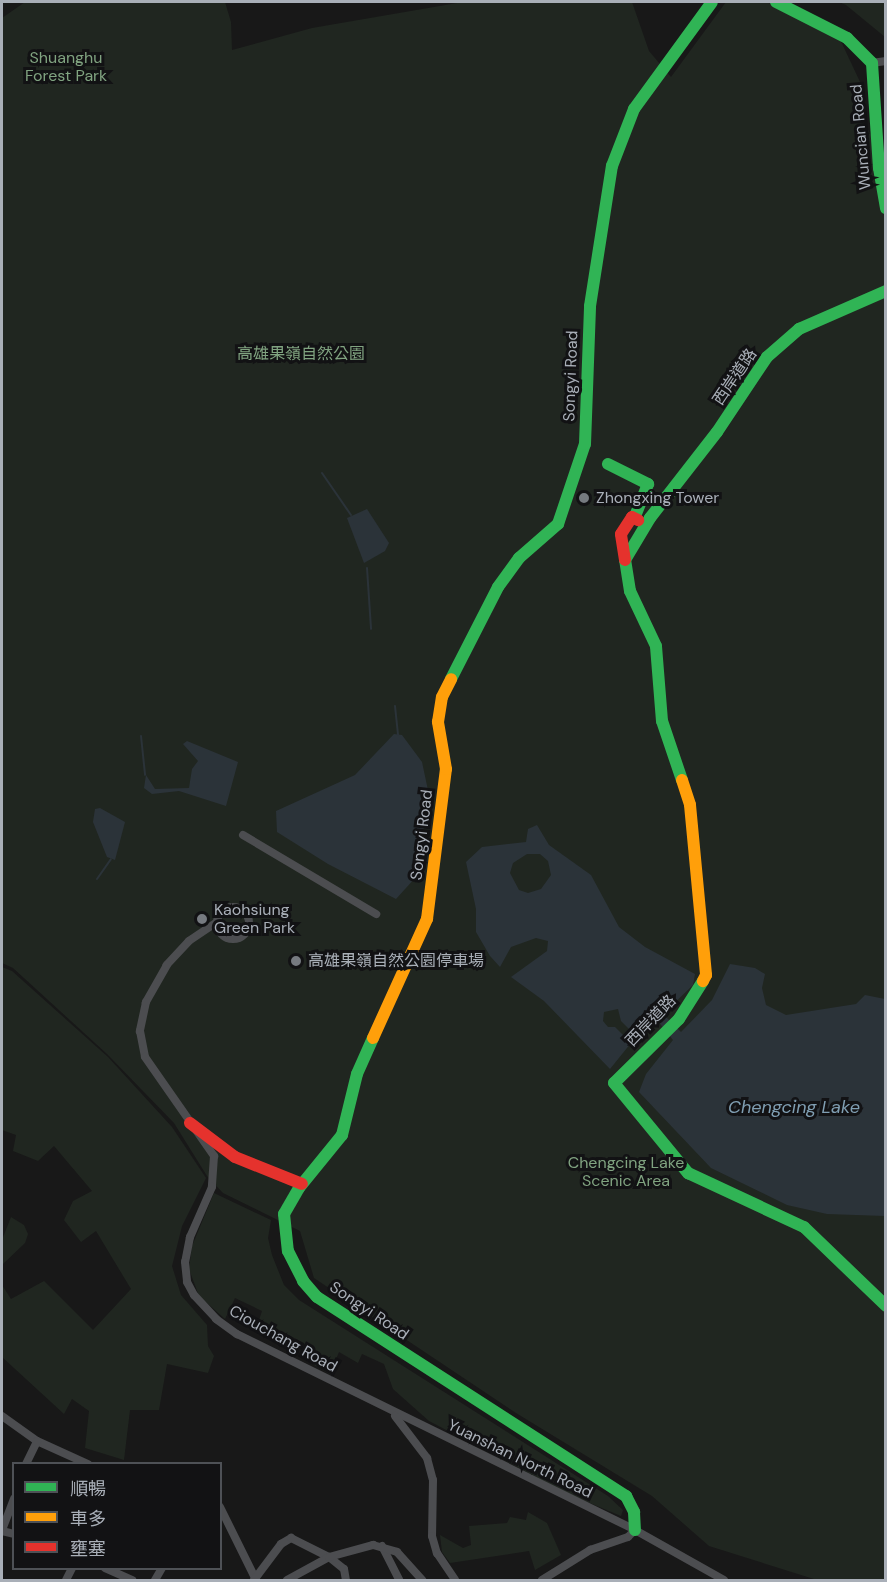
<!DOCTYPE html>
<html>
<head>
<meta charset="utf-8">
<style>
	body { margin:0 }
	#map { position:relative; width:887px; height:1582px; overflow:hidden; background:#181818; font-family:"DM Sans","Noto Sans TC",sans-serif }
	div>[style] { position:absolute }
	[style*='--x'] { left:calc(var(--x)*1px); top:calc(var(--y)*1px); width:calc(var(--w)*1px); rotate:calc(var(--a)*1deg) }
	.green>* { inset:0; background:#202620 }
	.water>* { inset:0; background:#2b3339 }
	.stream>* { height:2px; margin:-1px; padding:0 1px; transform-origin:1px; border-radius:1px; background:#2b3339 }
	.street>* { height:8px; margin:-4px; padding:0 4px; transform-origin:4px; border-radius:4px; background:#4c4d50 }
	.street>.ring { margin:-4px; padding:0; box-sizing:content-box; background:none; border:8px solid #4c4d50; border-radius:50% }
	.fast>* { height:12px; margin:-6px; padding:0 6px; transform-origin:6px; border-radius:6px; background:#30b455 }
	.slow>* { height:12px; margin:-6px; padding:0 6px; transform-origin:6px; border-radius:6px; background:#ff9f0a }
	.jam>* { height:12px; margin:-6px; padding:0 6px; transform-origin:6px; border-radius:6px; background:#e5322d }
	.dots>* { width:16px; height:16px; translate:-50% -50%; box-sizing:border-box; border:3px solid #121214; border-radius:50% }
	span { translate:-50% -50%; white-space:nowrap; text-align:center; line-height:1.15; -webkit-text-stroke:6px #121214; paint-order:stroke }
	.park-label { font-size:16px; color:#80a380 }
	.street-label { font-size:16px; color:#a9afb8 }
	.poi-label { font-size:16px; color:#a9afb8 }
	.left { translate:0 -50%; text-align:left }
	.water-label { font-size:18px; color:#809fb3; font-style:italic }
	.frame { position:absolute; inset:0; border:3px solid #a9afb8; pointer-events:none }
	.legend { position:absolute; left:12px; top:1462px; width:210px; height:108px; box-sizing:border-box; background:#121214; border:2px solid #4e5156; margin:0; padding:8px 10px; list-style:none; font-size:18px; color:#a9afb8 }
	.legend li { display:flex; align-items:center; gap:12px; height:30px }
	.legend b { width:30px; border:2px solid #4e5156 }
</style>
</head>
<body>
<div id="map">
	<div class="green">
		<i style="clip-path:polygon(25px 2px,225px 2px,231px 22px,232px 50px,312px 28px,463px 2px,632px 2px,649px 51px,671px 77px,726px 2px,767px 2px,838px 35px,861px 84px,863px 120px,886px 163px,885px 1580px,817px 1580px,709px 1546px,652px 1496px,516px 1413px,314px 1278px,300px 1231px,223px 1193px,207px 1176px,174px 1123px,107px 1054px,13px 968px,2px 963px,2px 18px)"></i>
		<i style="clip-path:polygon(839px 2px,885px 2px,885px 37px,846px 5px)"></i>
		<i style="clip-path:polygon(2px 967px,12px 971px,108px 1057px,172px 1127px,206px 1178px,182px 1226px,172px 1266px,181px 1295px,207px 1325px,208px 1346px,214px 1356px,208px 1373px,167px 1364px,159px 1410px,130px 1410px,124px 1460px,85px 1448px,89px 1411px,72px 1399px,64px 1414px,2px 1357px,2px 1285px,11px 1299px,44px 1281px,93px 1330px,131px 1289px,96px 1231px,81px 1242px,64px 1220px,73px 1201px,92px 1191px,54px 1146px,38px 1161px,13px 1151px,16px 1135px,2px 1130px)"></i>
		<i style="clip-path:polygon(214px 1193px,271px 1220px,268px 1238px,272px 1255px,284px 1285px,299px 1300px,608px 1496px,623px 1510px,621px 1516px,573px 1496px,429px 1421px,393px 1389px,384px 1364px,362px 1354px,358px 1363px,339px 1352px,330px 1374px,300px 1357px,304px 1343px,259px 1320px,262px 1311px,235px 1298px,225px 1319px,199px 1296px,189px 1269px,192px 1246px)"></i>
		<i style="clip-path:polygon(11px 1217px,24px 1225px,28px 1234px,25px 1243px,2px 1265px,2px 1240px)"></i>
		<i style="clip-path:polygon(528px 1512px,547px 1523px,561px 1555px,535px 1570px,529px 1551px,450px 1563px,442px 1552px,440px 1535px,463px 1548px,471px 1545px,469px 1526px,507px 1523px,510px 1517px,526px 1520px)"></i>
	</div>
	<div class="water">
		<i style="clip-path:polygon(367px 509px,389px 543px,385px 551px,364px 563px,347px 518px)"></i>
		<i style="clip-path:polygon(394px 734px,402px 735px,422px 762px,429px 795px,416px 877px,396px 899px,328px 864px,277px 832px,276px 811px,355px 775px)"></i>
		<i style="clip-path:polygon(187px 741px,238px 762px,226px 806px,179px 791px,152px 794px,144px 788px,146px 775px,155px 789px,189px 788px,192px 769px,198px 761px,183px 744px)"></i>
		<i style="clip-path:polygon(100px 808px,125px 822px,115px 860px,107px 857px,93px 822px,95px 809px)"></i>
		<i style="clip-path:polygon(evenodd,537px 825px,549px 845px,591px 875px,619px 927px,645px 947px,695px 974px,693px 985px,663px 1014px,681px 1032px,712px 1000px,730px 964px,755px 968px,765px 974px,762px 988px,766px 1005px,786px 1015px,856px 1004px,865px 995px,885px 999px,885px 1216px,827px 1214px,787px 1205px,711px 1168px,639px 1092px,646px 1074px,673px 1040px,657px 1020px,638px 1038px,621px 1021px,618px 1009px,604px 1012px,603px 1021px,608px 1027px,615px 1027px,631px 1043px,610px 1069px,544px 1001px,511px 977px,547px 951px,548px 941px,536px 938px,511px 947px,500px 967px,490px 956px,476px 932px,476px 909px,466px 862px,482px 847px,526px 842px,528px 829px,537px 825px,527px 854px,540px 854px,548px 861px,551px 875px,541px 889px,528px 893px,519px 890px,510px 873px,513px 863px,527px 854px)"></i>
	</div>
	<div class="stream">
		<i style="--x:322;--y:473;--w:51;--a:55.4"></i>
		<i style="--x:367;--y:568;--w:61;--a:86.2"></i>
		<i style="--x:395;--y:706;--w:29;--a:84"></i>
		<i style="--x:141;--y:736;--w:39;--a:84"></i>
		<i style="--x:97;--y:879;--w:24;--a:-55"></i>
	</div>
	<div class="street">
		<i style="--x:872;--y:63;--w:14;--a:-8"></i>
		<i style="--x:243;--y:835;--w:155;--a:30.7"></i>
		<i class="ring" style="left:217px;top:907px;width:24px;height:24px"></i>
		<i style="--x:217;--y:922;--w:34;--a:146"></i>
		<i style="--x:189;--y:941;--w:33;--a:133"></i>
		<i style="--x:167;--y:965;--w:43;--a:119.6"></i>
		<i style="--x:146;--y:1002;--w:30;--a:102"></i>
		<i style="--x:140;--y:1031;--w:26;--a:79"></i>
		<i style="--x:145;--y:1057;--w:121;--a:55.1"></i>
		<i style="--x:214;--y:1156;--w:31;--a:94"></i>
		<i style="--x:212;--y:1187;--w:55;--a:113.7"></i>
		<i style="--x:190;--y:1237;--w:25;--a:101"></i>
		<i style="--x:185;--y:1262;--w:20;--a:84"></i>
		<i style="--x:187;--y:1282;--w:15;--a:62"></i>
		<i style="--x:194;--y:1295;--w:33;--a:47"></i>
		<i style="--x:216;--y:1319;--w:26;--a:36"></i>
		<i style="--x:237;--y:1334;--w:444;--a:26.2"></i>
		<i style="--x:635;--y:1530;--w:102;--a:29.3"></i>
		<i style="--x:2;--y:1416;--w:43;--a:35.5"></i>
		<i style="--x:37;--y:1441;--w:56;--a:24.3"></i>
		<i style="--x:395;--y:1416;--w:53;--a:52.7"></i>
		<i style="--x:427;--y:1458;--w:23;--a:75"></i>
		<i style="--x:433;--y:1480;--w:56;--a:91"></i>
		<i style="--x:432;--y:1536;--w:18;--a:74"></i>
		<i style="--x:437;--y:1553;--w:32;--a:56"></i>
		<i style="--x:26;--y:1464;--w:25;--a:-64"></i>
		<i style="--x:220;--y:1507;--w:81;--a:63.7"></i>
		<i style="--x:2;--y:1530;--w:34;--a:-69"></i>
		<i style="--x:2;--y:1531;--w:12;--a:14"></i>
		<i style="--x:382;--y:1546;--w:38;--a:63"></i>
		<i style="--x:105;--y:1568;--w:30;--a:24"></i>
		<i style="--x:66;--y:1580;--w:13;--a:-63"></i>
		<i style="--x:155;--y:1580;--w:14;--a:-60"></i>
		<i style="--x:254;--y:1580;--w:45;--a:-53.1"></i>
		<i style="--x:281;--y:1544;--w:12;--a:-31"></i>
		<i style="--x:291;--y:1538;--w:42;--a:26.6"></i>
		<i style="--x:329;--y:1557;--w:19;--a:39"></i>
		<i style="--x:344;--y:1569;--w:11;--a:80"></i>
		<i style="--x:287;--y:1580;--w:48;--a:-28.7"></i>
		<i style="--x:329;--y:1557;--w:46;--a:-15.3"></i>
		<i style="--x:373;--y:1545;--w:25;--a:16"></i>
		<i style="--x:397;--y:1552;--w:38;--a:48"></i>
		<i style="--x:542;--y:1580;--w:57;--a:-32"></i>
		<i style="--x:590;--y:1550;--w:40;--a:-18.9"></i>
		<i style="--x:628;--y:1537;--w:10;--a:-45"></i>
	</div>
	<div class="fast">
		<i style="--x:776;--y:2;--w:80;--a:26.9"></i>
		<i style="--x:847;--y:38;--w:35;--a:45"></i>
		<i style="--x:872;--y:63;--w:105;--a:86.2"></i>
		<i style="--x:879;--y:168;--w:41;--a:80.1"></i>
		<i style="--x:608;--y:464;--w:45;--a:26.6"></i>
		<i style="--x:648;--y:484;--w:37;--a:112"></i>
		<i style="--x:451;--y:679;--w:103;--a:-62.9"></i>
		<i style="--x:498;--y:587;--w:36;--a:-54"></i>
		<i style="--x:519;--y:558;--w:52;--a:-41.1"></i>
		<i style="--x:558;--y:524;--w:84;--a:-71.4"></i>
		<i style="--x:585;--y:444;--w:138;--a:-87.9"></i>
		<i style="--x:590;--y:306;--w:142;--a:-81.1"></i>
		<i style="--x:612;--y:166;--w:61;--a:-68.9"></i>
		<i style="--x:634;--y:109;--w:132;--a:-53.9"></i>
		<i style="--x:682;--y:780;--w:62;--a:-108.7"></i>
		<i style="--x:662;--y:721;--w:75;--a:-94.6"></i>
		<i style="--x:656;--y:646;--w:61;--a:-115.3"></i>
		<i style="--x:630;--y:591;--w:31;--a:-99"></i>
		<i style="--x:625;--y:560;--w:49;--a:-59.2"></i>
		<i style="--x:650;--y:518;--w:109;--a:-52.1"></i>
		<i style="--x:717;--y:432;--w:90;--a:-56.3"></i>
		<i style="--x:767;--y:357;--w:43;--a:-41.2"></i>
		<i style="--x:799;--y:329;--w:95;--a:-23.6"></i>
		<i style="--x:703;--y:981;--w:45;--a:122.3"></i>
		<i style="--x:679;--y:1019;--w:91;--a:135.4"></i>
		<i style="--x:614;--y:1083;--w:117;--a:50.6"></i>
		<i style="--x:688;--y:1173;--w:128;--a:25"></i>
		<i style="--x:804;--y:1227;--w:114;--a:43.9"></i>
		<i style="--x:373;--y:1038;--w:39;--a:114"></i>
		<i style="--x:357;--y:1074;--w:63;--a:103.8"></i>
		<i style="--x:342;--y:1135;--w:68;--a:129.1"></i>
		<i style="--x:299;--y:1188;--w:30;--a:120"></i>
		<i style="--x:284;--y:1214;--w:37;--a:84"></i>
		<i style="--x:288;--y:1251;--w:34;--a:63"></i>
		<i style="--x:303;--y:1281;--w:21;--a:49"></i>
		<i style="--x:317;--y:1297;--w:368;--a:32.8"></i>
		<i style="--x:626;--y:1496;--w:18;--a:63"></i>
		<i style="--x:634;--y:1512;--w:18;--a:87"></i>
	</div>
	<div class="slow">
		<i style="--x:682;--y:780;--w:26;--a:72"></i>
		<i style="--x:690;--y:805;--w:171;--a:84.6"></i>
		<i style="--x:706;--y:975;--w:7;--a:117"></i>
		<i style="--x:373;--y:1038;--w:131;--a:-65.6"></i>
		<i style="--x:427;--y:919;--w:151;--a:-82.8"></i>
		<i style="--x:446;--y:769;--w:48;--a:-99.7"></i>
		<i style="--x:438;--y:722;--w:25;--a:-81"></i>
		<i style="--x:442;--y:697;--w:20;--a:-63"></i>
	</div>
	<div class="jam">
		<i style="--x:625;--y:560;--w:26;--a:-99"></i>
		<i style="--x:621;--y:534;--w:20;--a:-57"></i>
		<i style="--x:632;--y:517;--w:7;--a:27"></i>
		<i style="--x:190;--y:1123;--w:56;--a:37.1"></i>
		<i style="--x:235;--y:1157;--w:72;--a:21.9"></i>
	</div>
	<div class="dots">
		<i style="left:584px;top:498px;background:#767a80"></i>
		<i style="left:202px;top:919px;background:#767a80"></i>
		<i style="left:296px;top:961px;background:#767a80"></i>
	</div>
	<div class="park-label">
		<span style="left:66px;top:67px">Shuanghu<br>Forest Park</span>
		<span style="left:301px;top:354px">高雄果嶺自然公園</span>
		<span style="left:626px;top:1172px">Chengcing Lake<br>Scenic Area</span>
	</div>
	<div class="street-label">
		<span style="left:861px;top:137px;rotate:-95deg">Wuncian Road</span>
		<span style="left:571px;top:376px;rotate:-88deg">Songyi Road</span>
		<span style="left:735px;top:377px;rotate:-56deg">西岸道路</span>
		<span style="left:422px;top:835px;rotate:-83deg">Songyi Road</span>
		<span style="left:651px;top:1021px;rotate:-46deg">西岸道路</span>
		<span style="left:369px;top:1311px;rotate:34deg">Songyi Road</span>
		<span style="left:283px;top:1339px;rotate:29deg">Ciouchang Road</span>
		<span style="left:520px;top:1459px;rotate:26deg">Yuanshan North Road</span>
	</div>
	<div class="poi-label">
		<span class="left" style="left:596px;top:498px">Zhongxing Tower</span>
		<span class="left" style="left:214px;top:919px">Kaohsiung<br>Green Park</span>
		<span class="left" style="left:308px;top:961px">高雄果嶺自然公園停車場</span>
	</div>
	<div class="water-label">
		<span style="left:794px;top:1107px">Chengcing Lake</span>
	</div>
	<div class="frame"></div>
	<ul class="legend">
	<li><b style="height:8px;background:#30b455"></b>順暢</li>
	<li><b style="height:8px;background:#ff9f0a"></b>車多</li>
	<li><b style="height:8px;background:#e5322d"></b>壅塞</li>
	</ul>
</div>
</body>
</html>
